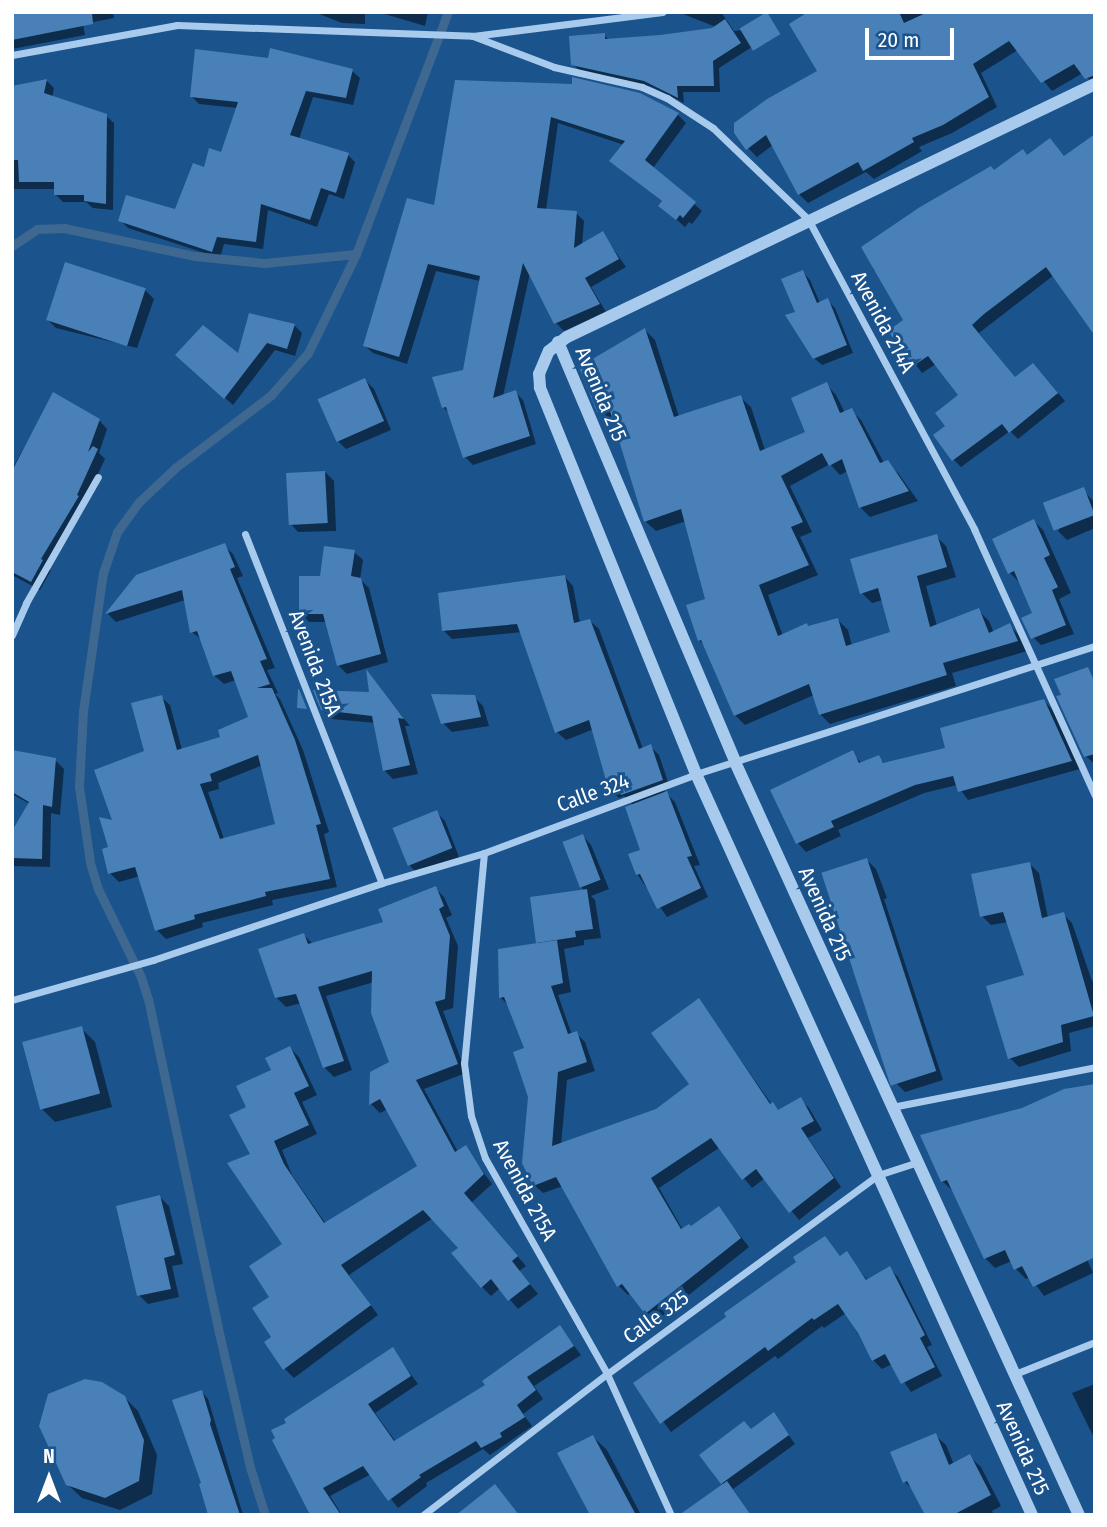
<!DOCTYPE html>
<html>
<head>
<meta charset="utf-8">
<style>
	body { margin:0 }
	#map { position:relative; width:1107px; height:1527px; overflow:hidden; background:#1b538d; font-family:"Fira Sans Condensed",sans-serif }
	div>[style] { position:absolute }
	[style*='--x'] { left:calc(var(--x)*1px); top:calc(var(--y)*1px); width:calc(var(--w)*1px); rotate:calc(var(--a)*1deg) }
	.shadow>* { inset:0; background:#0007 }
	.stream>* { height:9px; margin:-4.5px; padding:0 4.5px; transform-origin:4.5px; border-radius:4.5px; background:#3f6891 }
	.building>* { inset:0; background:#4880b7; transform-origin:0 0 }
	.minor>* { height:7px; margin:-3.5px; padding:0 3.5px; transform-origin:3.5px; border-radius:3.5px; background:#a8cbed }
	.tertiary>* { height:12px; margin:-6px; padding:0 6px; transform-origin:6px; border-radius:6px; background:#a8cbed }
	span { translate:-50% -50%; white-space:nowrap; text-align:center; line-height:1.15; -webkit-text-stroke:6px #1b538d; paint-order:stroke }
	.street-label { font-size:21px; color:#fff }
	.frame { position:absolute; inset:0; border:14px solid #fff; pointer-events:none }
	.north { position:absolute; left:14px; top:1443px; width:70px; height:70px; -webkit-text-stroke:5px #1b538d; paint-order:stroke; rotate:0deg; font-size:19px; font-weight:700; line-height:28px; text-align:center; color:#fff }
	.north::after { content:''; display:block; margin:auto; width:24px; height:32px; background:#fff; clip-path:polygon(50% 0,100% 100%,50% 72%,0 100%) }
	.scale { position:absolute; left:865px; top:28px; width:89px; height:32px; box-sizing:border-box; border:4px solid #fff; border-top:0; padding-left:9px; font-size:21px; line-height:24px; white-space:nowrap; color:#fff; -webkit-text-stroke:5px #1b538d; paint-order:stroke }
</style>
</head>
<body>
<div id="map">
	<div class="shadow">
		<i style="clip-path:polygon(12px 12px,119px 12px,113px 13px,114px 18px,83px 24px,85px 35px,12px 49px)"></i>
		<i style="clip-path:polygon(314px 12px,365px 12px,365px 24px,342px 23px)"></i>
		<i style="clip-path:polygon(378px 12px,428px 12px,425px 26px)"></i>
		<i style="clip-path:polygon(678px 12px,721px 12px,734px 31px,766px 28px,772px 34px,719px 68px,720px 92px,683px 92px,684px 103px,652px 87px,580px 71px,573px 64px,604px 35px,610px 41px,726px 31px)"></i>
		<i style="clip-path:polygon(830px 12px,1081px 12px,1095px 33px,1095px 79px,1092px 82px,1083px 73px,1052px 91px,1018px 50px,981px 73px,997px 107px,952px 133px,919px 147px,922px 151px,874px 179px,866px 172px,808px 203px,799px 194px,773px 145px,757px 157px,748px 148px,819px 72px)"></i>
		<i style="clip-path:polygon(352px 71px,360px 78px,353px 105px,313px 97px,299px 139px,348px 155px,355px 162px,344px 199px,329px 194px,317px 227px,268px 210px,263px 249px,224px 244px,220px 258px,128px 228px,120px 220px,176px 211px,205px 170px,222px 154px,238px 108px,199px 104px,192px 97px)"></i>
		<i style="clip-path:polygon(47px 81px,54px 88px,52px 98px,106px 116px,114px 123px,113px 210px,93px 208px,86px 202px,63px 202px,55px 194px,55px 189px,12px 189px,12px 87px)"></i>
		<i style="clip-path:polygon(456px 82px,639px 94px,678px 115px,686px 123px,653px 168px,702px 211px,692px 224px,689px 222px,685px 227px,669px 213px,663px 202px,619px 168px,624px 145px,558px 123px,546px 210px,576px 213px,584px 221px,582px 245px,603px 234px,626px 267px,591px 287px,606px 312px,564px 331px,556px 323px,530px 273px,503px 396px,515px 392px,523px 400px,536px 444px,473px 465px,465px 457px,450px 414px,443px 407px,464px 372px,480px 281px,436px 271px,407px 364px,373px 353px,365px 346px,436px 207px)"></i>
		<i style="clip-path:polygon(1050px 140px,1065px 157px,1054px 275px,979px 333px,1016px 379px,1041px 373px,1065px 401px,1018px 439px,1010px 431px,961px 467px,953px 459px,947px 427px,961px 396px,936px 364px,922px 373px,891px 331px,905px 321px,994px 171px,1028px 156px)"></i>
		<i style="clip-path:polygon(66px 264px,145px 290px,154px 299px,137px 348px,56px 328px,47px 319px)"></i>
		<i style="clip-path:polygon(803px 272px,810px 280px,820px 303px,827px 300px,835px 308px,853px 353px,822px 365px,814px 358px,797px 312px)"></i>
		<i style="clip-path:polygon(294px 325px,302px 333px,295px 356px,275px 350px,233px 405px,185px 363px,239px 356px)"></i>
		<i style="clip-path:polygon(645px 330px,655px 340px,679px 417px,740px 397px,751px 407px,765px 450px,807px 432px,826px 384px,836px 395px,845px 413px,851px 410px,861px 420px,884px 463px,887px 462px,898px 473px,918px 501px,870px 517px,860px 507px,848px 471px,840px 475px,830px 464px,790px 486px,812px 532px,800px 537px,818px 575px,768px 595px,783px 636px,838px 620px,848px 630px,852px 646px,892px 633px,883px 600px,872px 603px,862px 593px,936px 536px,946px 546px,956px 577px,926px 586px,937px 626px,979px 611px,989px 621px,994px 633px,1010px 626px,1020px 636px,1027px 651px,952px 673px,956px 686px,830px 724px,820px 714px,814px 695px,745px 725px,735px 715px,705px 646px,699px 640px,707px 600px,686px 521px,656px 531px,645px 521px,614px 419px,609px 421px,599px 411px)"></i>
		<i style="clip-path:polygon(365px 380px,374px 389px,391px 430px,346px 449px,337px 440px)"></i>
		<i style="clip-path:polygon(54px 394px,99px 420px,107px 429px,99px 453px,105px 459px,84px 504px,86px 506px,49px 568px,51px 570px,40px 590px,12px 575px,12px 469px)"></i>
		<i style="clip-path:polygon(325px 472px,334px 481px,336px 531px,298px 532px,290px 523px)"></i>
		<i style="clip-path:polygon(1083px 490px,1095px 503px,1095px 528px,1067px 540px,1058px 531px)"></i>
		<i style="clip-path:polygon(1034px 521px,1043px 530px,1071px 593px,1059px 599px,1074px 634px,1041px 645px,1032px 636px,1035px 614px,1019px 582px,1010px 573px)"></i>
		<i style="clip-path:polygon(evenodd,224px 545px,233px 554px,243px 576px,237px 578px,275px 668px,267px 670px,278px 693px,275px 694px,280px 699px,303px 750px,329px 832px,324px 834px,337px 887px,272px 900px,273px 905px,202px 923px,203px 927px,166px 939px,157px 930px,140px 876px,119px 882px,110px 873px,115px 822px,146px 752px,161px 697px,170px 705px,182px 750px,222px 739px,250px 718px,236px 680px,224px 684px,215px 676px,202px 640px,192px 632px,185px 600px,116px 622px,108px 614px,137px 576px,224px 545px,263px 765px,278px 825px,224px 839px,208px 792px,219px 789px,218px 783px,263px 765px)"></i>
		<i style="clip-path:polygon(354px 552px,363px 560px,360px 579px,369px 588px,388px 662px,347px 674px,338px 665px,327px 622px,309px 622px,301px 614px,322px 578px)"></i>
		<i style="clip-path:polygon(565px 577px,573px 586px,580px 623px,590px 621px,599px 629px,643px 749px,650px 746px,659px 755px,670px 788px,664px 791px,675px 802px,700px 865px,694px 866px,708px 897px,667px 917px,637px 874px,643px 851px,634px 806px,624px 796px,619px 798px,610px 790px,594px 729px,566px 740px,557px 732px,522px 632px,452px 639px,444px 631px)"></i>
		<i style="clip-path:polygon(1084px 670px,1095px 682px,1095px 765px,1086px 756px,1063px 696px)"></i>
		<i style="clip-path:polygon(368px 674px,410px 726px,405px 726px,418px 774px,393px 779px,384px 770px,376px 723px,332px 719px,322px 709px,371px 694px)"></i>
		<i style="clip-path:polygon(474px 697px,483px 706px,489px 726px,452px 732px,443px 723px)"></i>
		<i style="clip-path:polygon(1044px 701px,1053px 710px,1080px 769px,968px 800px,957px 785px,924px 793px,838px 830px,841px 836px,806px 852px,798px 843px,852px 752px,862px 764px,878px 757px,885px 764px,947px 749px)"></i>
		<i style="clip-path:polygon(12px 751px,55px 760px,64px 769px,60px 815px,51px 813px,50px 867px,12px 866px,12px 835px,30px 804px,12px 794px)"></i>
		<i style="clip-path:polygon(436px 812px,445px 821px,459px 857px,417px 873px,408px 864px)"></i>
		<i style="clip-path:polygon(583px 836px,591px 845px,609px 889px,591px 896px,595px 900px,601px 938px,584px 940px,584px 945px,564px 949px,571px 992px,558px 995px,572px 1035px,576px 1033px,585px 1042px,595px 1071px,567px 1080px,561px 1145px,657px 1110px,691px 1085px,699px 1000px,772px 1105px,779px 1111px,800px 1099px,809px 1108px,822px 1130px,808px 1138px,841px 1187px,799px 1220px,765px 1178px,752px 1188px,719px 1148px,659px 1188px,683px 1230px,691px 1228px,719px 1209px,749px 1247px,655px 1322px,631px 1293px,628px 1295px,619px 1286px,563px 1186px,543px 1193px,534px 1185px,527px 1049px,509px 1006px,501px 998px,499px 951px,538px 945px,531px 898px,585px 891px,581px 887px)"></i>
		<i style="clip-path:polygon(867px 860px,876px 869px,887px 898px,884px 899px,943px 1080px,905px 1092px,896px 1083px)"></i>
		<i style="clip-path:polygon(1030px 864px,1039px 873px,1048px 918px,1063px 914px,1072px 923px,1092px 981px,1095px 980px,1095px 1026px,1069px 1033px,1071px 1051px,1019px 1067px,1010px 1058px,1026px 976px,1008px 922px,991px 925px,982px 916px)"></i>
		<i style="clip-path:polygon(435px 888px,444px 897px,452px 915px,446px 918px,458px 946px,453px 1008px,443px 1011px,466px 1073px,424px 1089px,458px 1152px,465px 1147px,492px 1184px,471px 1203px,526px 1266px,519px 1271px,538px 1294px,518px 1309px,500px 1288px,491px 1296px,482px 1287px,460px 1248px,433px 1218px,349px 1275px,378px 1315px,294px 1378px,285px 1369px,273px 1337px,271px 1297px,285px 1245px,253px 1155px,249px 1107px,290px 1048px,299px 1057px,317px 1095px,302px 1102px,317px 1134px,282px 1150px,292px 1175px,326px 1224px,419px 1167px,388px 1109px,380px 1113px,371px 1104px,372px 1073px,391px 1062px,374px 982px,326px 996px,352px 1070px,334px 1077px,325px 1068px,301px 1003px,286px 1007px,277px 998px,304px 935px,313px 944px,386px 923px)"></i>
		<i style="clip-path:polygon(81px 1028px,95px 1042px,112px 1107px,55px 1122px,42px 1109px)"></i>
		<i style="clip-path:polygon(1022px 1109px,1093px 1273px,1044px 1296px,1030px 1277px,1026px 1279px,1016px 1269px,1012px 1261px,995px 1268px,985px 1258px,953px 1191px,942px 1181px)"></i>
		<i style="clip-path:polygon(160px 1197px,169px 1206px,183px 1264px,172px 1266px,179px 1297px,148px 1304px,139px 1295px)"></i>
		<i style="clip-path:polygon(825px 1238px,841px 1257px,847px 1254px,868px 1281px,889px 1268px,898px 1277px,932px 1345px,927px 1347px,942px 1376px,911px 1392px,892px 1364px,882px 1369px,873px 1360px,846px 1313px,824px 1328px,822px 1326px,778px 1359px,775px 1356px,671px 1432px,635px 1384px,729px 1317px)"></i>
		<i style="clip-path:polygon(560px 1327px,581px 1355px,534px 1386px,543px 1399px,523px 1414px,532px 1426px,490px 1455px,483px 1449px,426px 1483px,427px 1486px,398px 1508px,371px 1474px,330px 1496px,342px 1515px,307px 1515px,310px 1510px,289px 1424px,392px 1349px,418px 1384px,375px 1413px,396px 1442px,488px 1386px)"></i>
		<i style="clip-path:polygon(1095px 1384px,1095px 1440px,1072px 1393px)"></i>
		<i style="clip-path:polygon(202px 1392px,208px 1399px,243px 1515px,210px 1515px,203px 1484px)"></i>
		<i style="clip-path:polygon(124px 1397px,138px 1411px,157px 1455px,152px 1494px,120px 1510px,82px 1498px,67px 1484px)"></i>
		<i style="clip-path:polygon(774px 1415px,795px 1444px,733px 1489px,751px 1515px,703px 1515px,724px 1485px,722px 1483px,752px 1431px)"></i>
		<i style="clip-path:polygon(935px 1435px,946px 1445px,954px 1465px,970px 1457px,981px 1467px,1001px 1506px,992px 1511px,994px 1515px,927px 1515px,915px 1492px,905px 1482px)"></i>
		<i style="clip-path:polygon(593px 1437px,607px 1450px,641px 1515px,592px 1515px)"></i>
	</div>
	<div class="stream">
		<i style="--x:12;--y:246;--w:30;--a:-34"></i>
		<i style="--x:37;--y:229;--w:27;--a:-2"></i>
		<i style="--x:64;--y:228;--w:134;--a:12.1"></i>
		<i style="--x:195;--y:256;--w:69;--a:5.8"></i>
		<i style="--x:264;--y:263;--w:92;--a:-5.6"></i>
		<i style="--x:265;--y:1515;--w:50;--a:-107.4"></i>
		<i style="--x:250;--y:1467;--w:143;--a:-103"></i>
		<i style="--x:218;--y:1328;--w:336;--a:-102"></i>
		<i style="--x:148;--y:999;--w:23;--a:-108"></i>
		<i style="--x:141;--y:977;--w:98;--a:-116"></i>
		<i style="--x:98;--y:889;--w:28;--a:-107"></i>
		<i style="--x:90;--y:862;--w:76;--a:-98.3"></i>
		<i style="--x:79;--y:787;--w:76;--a:-87"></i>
		<i style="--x:83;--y:711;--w:139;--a:-81.8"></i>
		<i style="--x:103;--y:573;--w:43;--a:-71.1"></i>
		<i style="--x:117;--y:532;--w:37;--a:-54"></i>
		<i style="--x:139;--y:502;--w:50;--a:-43.4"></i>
		<i style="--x:175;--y:468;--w:121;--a:-37.2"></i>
		<i style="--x:271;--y:395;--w:56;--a:-48.6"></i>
		<i style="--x:308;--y:353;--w:110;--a:-64.1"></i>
		<i style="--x:356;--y:254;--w:259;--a:-69.2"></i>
	</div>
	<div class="building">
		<i style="clip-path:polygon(12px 12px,92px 12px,93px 24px,12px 40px)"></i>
		<i style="left:767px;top:12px;width:26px;height:32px;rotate:59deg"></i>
		<i style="clip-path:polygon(808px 12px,899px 12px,904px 23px,928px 12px,1095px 12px,1095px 75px,1085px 79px,1074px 64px,1041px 83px,1009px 41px,973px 64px,989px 97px,943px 125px,912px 138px,914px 142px,863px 171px,858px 162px,798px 195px,766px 135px,746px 150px,734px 133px,734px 123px,767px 99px,817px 71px,789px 24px)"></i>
		<i style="clip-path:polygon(725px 19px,741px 43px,713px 61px,714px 86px,677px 86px,678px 98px,644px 81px,571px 65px,569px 36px,605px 33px,605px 39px,660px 35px,712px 28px)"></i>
		<i style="clip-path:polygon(270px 48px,353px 69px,346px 98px,306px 91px,290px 135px,349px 153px,336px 193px,321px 188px,310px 220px,261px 204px,256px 242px,217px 237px,212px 252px,118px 221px,126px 195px,175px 209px,193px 163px,204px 167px,209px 148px,221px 152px,238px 102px,190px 97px,195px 49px,268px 58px)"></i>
		<i style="clip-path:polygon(572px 77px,640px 93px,679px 113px,645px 160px,696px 202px,683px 218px,680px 215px,676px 220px,658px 206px,662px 201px,609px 161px,625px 141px,551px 117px,537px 208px,577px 211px,574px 248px,603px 231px,619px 259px,585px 278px,600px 304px,554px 324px,523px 263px,493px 398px,516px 390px,530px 436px,463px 458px,446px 407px,442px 408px,432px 377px,463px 370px,480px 276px,428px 264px,399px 357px,363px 346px,407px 198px,434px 205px,455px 80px,572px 84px)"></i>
		<i style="clip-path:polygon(47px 79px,44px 93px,107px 114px,106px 204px,84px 201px,84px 195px,54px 195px,54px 182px,19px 182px,18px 160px,12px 160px,12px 86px)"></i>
		<i style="clip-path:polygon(1095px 134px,1095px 336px,1046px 267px,984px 314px,972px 325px,1015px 377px,1033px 363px,1058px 393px,1009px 433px,1002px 424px,952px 461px,933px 435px,945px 426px,935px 413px,958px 395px,928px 356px,913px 366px,888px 331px,903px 320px,861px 247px,920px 207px,991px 166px,994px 170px,1023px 149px,1027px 155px,1050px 138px,1064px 156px)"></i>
		<i style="left:65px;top:262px;width:85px;height:61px;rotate:18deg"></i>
		<i style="clip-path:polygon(803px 270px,817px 303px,828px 298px,847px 345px,813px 359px,785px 315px,795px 312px,781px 279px)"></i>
		<i style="clip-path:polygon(249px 313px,295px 324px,287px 349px,267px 343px,224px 399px,175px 355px,203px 325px,238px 353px)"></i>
		<i style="clip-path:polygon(645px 328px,674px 417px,741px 395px,760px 451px,805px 432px,791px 398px,827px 382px,840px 413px,852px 408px,880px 463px,888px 460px,909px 491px,859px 508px,842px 459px,829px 466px,822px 453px,781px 476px,803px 522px,791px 527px,809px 565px,759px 585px,778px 636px,807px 623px,808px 626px,838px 618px,846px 646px,890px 632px,878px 588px,860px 594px,850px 559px,937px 534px,947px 567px,917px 576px,930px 627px,979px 608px,989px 633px,1010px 623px,1018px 641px,943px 663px,947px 675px,819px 715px,809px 684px,734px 716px,701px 640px,698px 641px,686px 605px,705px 599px,681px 509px,644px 522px,609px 408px,597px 412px,579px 367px)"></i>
		<i style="left:365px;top:378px;width:47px;height:52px;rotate:66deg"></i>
		<i style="clip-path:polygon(53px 392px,100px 419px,88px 452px,93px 446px,98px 449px,77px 495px,79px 496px,41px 559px,43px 560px,31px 582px,12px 572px,12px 471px)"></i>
		<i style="left:325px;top:471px;width:52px;height:39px;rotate:87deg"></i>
		<i style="left:1084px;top:487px;width:30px;height:44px;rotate:69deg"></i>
		<i style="clip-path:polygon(1034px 519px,1050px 555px,1044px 558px,1058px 587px,1052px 590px,1066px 625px,1031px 639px,1021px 618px,1032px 613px,1014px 571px,1008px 574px,992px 539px)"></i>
		<i style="clip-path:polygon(evenodd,225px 543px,235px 567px,230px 569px,267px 659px,260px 661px,270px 684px,257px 688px,272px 688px,295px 740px,321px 824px,316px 825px,330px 879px,265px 892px,266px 896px,194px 915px,195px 919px,155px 931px,135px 867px,108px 874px,102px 849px,108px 847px,99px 817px,112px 820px,94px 770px,144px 751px,131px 703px,162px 695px,177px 750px,220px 737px,218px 730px,248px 717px,231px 671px,213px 676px,197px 631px,190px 633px,182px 590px,105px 614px,136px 575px,225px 543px,258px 755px,275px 824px,220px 839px,200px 784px,212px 781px,210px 774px,258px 755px)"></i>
		<i style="clip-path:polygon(324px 546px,355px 550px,351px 576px,361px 578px,381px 654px,337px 666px,323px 614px,299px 614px,299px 576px,320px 576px)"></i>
		<i style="clip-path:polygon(565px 575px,574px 623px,590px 619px,639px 749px,651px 744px,663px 780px,621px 795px,618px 787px,609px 791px,589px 720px,555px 733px,517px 624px,442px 631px,438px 593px)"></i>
		<i style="clip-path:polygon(1088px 667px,1095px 683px,1095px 754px,1084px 757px,1056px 696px,1061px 695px,1054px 679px)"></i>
		<i style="clip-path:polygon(366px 669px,404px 719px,398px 718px,410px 765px,383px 771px,372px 716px,321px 710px,313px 690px,369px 692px)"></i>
		<i style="clip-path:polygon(298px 689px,299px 689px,307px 709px,297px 708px)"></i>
		<i style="clip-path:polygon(431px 694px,475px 695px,481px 717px,441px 724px)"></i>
		<i style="clip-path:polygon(1044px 699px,1072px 761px,958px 792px,953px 776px,915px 785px,831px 821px,834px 827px,796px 844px,770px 790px,853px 750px,859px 763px,879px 755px,883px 763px,945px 748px,940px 728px)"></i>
		<i style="clip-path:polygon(12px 750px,56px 758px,52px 807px,43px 805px,42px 859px,12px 858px,12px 831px,29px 802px,12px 792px)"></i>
		<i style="clip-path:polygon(667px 791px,692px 856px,687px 857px,701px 888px,657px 909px,640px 874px,636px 875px,628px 854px,640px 850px,625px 807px)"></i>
		<i style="left:437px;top:810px;width:41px;height:48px;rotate:68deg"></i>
		<i style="left:583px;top:834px;width:49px;height:22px;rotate:69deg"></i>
		<i style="left:867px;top:858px;width:224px;height:48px;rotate:72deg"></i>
		<i style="clip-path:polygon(1030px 862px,1042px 918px,1064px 912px,1094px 1016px,1061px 1025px,1063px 1042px,1008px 1059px,986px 986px,1024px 975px,1003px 912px,980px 917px,971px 874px)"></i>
		<i style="clip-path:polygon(436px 886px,444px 906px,439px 909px,450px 936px,445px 999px,435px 1002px,458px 1064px,416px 1080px,455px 1152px,466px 1145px,484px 1174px,464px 1193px,518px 1256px,512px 1261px,530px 1284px,508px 1301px,491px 1279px,481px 1288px,451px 1253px,458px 1248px,423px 1210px,341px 1265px,371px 1305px,283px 1370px,264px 1342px,271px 1337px,252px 1308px,269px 1297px,249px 1266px,282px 1244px,227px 1163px,250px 1154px,229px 1115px,246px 1107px,236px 1086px,271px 1070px,265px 1058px,290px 1046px,309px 1086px,294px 1093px,309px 1125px,274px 1141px,284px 1164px,324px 1223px,417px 1166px,380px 1099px,369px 1105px,370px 1072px,389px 1062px,371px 1013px,372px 971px,318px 987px,344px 1061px,323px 1068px,296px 994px,275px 998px,258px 949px,304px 933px,308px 944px,383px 922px,378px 909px)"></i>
		<i style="clip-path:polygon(587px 889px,593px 929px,575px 931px,576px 937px,536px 943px,530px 897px)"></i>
		<i style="clip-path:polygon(557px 940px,563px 983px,551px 986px,568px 1034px,577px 1031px,587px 1062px,558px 1072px,552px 1146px,656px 1109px,689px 1084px,651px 1033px,699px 998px,770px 1104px,773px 1102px,778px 1110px,801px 1097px,814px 1121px,801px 1128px,834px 1178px,789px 1213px,756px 1169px,742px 1180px,711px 1138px,651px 1178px,681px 1229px,689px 1224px,691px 1226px,719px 1206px,741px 1238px,645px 1314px,622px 1284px,617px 1287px,556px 1177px,533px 1186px,522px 1163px,528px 1097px,513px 1052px,524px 1048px,504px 997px,499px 998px,498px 949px)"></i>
		<i style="left:82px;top:1026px;width:70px;height:62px;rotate:75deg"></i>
		<i style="clip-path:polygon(1095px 1084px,1095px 1257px,1033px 1287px,1022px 1266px,1014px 1270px,1005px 1250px,984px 1259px,947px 1180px,941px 1182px,920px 1135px,1022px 1108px,1064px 1089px)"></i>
		<i style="clip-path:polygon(160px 1195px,175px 1255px,164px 1258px,171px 1289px,137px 1296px,116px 1206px)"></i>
		<i style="clip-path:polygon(825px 1236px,840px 1256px,847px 1251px,866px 1280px,890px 1266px,925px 1335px,920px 1338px,935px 1367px,901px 1384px,885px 1354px,872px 1361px,858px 1333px,838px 1304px,814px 1320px,812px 1318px,768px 1351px,765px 1347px,660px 1424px,633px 1383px,726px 1317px,724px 1313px,796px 1262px,793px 1257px)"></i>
		<i style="clip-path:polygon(560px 1325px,574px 1346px,527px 1377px,536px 1390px,517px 1405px,525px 1417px,500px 1433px,502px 1437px,481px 1448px,476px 1441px,419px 1475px,421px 1477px,388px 1501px,363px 1466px,323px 1488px,341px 1515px,310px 1515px,272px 1440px,275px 1438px,271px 1430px,286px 1423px,284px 1419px,393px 1347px,411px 1376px,368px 1404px,394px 1441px,485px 1385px,482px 1381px)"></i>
		<i style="clip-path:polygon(85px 1379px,102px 1382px,125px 1396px,144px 1440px,139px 1481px,105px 1498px,66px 1485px,39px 1426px,48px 1394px)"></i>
		<i style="clip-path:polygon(202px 1390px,211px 1420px,210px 1424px,240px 1515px,208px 1515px,199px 1484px,201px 1483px,172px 1400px)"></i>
		<i style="clip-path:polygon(774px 1412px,789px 1435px,721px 1484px,699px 1455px,744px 1421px,751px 1429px)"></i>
		<i style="clip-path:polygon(936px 1433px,949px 1465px,970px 1454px,991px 1495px,953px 1515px,925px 1515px,907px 1481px,903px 1483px,890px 1452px)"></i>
		<i style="clip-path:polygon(593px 1435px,636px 1515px,590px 1515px,557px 1453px)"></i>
		<i style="clip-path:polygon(727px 1481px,751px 1515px,679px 1515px)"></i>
		<i style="clip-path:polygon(495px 1484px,519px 1515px,456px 1515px)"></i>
	</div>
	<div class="minor">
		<i style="--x:473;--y:36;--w:87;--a:20.9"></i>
		<i style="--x:554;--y:67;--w:90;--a:12.8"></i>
		<i style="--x:642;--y:87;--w:27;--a:24"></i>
		<i style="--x:667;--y:98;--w:55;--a:33.1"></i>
		<i style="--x:713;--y:128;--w:132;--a:43.8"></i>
		<i style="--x:808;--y:219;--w:352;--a:61.8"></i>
		<i style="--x:974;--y:529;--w:293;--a:65.6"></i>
		<i style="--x:12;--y:55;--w:168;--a:-10.3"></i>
		<i style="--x:177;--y:25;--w:296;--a:2.1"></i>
		<i style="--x:473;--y:36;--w:191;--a:-7.2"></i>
		<i style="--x:245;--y:534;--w:375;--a:68.6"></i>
		<i style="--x:12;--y:635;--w:35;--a:-66"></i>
		<i style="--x:26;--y:603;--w:145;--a:-60.3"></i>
		<i style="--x:484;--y:853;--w:211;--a:95.4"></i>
		<i style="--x:464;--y:1063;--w:53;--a:82.5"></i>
		<i style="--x:471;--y:1116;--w:44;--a:71.6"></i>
		<i style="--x:485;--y:1158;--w:248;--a:60.5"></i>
		<i style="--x:607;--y:1374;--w:155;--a:65.6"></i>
		<i style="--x:12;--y:1000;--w:147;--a:-15.8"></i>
		<i style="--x:153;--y:960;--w:242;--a:-18.6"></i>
		<i style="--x:382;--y:883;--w:106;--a:-16.4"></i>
		<i style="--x:484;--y:853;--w:226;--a:-20.4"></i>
		<i style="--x:696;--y:774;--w:419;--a:-17.8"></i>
		<i style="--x:892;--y:1107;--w:207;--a:-11.1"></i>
		<i style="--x:1015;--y:1374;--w:86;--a:-21.8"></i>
		<i style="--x:423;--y:1515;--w:232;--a:-37.5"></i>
		<i style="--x:607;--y:1374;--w:336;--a:-36.3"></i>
		<i style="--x:878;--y:1175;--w:42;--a:-18"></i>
	</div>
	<div class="tertiary">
		<i style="--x:558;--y:342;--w:456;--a:67.1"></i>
		<i style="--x:735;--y:762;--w:828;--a:65.45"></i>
		<i style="--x:1032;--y:1515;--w:814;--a:-114.39"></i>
		<i style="--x:696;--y:774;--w:417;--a:-112"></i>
		<i style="--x:540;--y:387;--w:13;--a:-94"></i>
		<i style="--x:539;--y:374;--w:25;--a:-67"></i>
		<i style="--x:549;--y:351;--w:23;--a:-38"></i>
		<i style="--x:567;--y:337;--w:585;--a:-25.6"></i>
	</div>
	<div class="street-label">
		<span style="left:883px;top:322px;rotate:62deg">Avenida 214A</span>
		<span style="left:601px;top:394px;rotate:67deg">Avenida 215</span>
		<span style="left:315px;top:663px;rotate:69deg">Avenida 215A</span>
		<span style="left:593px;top:793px;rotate:-20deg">Calle 324</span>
		<span style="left:825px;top:914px;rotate:66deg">Avenida 215</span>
		<span style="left:525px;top:1190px;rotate:62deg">Avenida 215A</span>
		<span style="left:656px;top:1317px;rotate:-36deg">Calle 325</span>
		<span style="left:1023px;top:1448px;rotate:66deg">Avenida 215</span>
	</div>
	<div class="frame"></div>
	<div class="north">N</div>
	<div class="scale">20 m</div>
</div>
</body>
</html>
